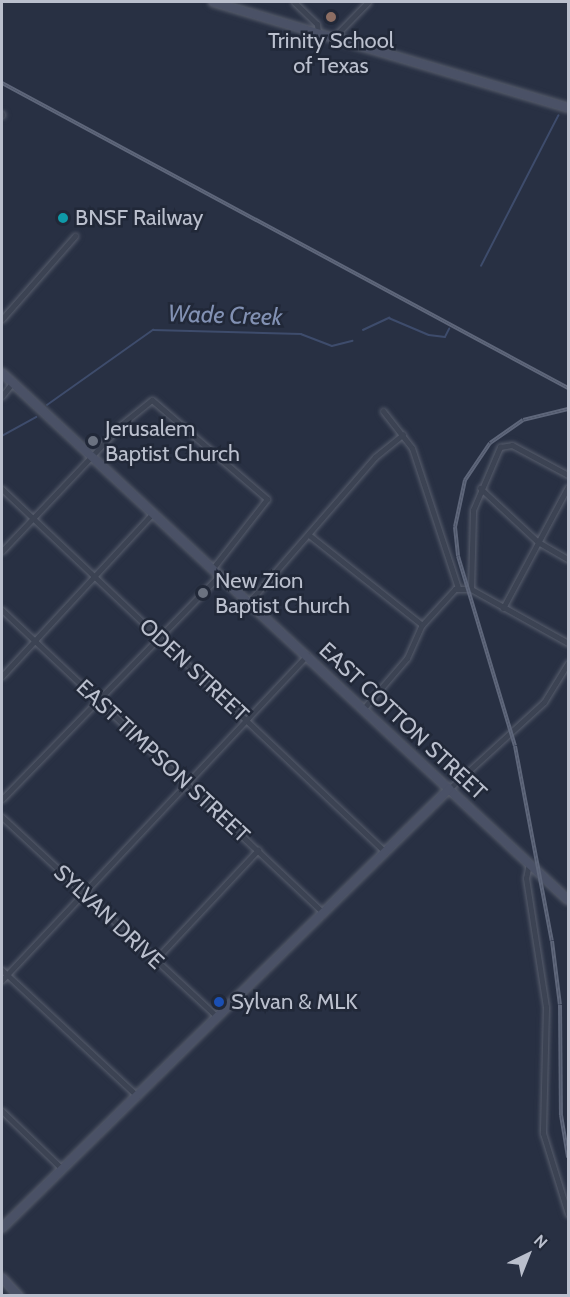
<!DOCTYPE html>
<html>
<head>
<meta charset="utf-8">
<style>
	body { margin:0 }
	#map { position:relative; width:570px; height:1297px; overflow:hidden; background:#283043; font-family:Cabin,sans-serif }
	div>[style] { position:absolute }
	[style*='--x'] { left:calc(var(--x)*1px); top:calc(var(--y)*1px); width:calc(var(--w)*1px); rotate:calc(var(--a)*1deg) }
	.stream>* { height:1.5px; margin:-0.75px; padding:0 0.75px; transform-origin:0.75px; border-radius:0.75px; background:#3e4c6c }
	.roads { filter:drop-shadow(0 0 2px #585e6d) drop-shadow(0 0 2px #585e6d) }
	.street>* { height:5px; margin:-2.5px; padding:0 2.5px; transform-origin:2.5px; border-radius:2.5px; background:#3c4353 }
	.secondary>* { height:8px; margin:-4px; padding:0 4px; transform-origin:4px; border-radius:4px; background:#4a5166 }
	.rail>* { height:4px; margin-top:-2px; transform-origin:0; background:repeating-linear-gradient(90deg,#212838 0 4.5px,#5e667a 0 9px); box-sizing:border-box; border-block:2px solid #5e667a }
	.dots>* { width:16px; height:16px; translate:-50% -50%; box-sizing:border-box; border:3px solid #212838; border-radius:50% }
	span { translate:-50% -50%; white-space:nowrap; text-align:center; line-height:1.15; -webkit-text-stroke:5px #212838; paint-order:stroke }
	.poi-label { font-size:22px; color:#babfcd }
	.left { translate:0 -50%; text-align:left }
	.street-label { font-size:22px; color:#babfcd }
	.water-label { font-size:24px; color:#8291b3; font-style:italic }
	.frame { position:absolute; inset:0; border:3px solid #babfcd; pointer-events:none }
	.north { position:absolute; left:498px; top:1225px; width:60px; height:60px; -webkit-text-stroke:4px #212838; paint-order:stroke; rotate:43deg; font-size:16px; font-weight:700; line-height:24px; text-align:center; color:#babfcd }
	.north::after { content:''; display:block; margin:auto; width:21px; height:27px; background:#babfcd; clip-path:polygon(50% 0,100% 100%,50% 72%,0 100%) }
</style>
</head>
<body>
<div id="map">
	<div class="stream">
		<i style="--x:481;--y:266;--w:169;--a:-62.8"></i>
		<i style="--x:363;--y:330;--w:29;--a:-25"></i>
		<i style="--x:389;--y:318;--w:43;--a:23"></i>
		<i style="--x:429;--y:335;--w:16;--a:7"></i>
		<i style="--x:445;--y:337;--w:9;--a:-63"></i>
		<i style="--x:47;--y:405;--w:130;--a:-35.3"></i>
		<i style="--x:153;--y:330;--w:148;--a:1.5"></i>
		<i style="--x:301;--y:334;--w:33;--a:21"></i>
		<i style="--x:332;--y:346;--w:21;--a:-14"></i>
		<i style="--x:2;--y:436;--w:39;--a:-29"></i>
	</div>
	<div class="roads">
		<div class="street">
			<i style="--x:294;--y:2;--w:32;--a:44"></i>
			<i style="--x:317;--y:24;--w:10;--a:84"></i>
			<i style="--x:332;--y:39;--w:52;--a:-45.8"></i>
			<i style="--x:2;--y:114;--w:1;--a:90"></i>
			<i style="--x:2;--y:319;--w:111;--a:-48.7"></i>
			<i style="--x:2;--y:396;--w:16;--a:-52"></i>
			<i style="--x:383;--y:411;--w:47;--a:51.9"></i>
			<i style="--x:412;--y:448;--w:147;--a:71.8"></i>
			<i style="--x:480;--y:488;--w:79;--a:43"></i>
			<i style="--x:538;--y:542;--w:34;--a:30"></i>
			<i style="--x:2;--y:489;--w:528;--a:43.46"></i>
			<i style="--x:309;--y:535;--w:144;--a:38.5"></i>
			<i style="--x:2;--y:551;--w:175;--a:-46.6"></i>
			<i style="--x:122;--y:424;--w:38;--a:-39"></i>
			<i style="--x:152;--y:400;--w:152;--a:40.7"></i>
			<i style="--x:267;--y:499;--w:88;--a:128"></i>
			<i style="--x:471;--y:589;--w:79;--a:-88.5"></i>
			<i style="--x:473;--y:510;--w:69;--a:-66.8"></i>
			<i style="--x:500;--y:447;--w:12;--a:-9"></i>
			<i style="--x:512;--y:445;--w:64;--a:28.2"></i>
			<i style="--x:249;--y:602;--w:192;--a:-49"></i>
			<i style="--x:375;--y:457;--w:36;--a:-39"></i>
			<i style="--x:503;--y:608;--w:137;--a:-61.8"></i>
			<i style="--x:2;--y:610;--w:441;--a:43.3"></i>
			<i style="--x:2;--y:676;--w:222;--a:-47.2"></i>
			<i style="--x:364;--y:708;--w:66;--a:-49.3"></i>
			<i style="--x:407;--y:658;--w:36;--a:-66"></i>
			<i style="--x:422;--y:625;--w:49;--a:-47.5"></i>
			<i style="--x:455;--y:589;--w:16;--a:0"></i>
			<i style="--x:471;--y:589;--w:111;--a:29.1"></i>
			<i style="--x:449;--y:789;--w:129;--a:-42.5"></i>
			<i style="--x:544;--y:702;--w:46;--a:-58.4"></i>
			<i style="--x:2;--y:799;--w:313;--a:-45.8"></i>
			<i style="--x:2;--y:817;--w:292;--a:42.9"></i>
			<i style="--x:529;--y:863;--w:15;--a:101"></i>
			<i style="--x:526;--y:878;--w:131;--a:81.2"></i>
			<i style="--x:546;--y:1007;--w:126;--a:91.4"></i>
			<i style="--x:543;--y:1133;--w:85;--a:72.8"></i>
			<i style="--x:155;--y:960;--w:151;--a:-46.9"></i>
			<i style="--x:2;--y:970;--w:185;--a:43"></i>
			<i style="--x:2;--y:980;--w:446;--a:-46.8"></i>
			<i style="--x:2;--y:1111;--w:83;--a:44"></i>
		</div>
		<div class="secondary">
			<i style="--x:213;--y:2;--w:370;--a:16.6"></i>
			<i style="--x:2;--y:373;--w:773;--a:42.96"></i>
			<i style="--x:2;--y:1228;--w:627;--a:-44.48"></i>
			<i style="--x:2;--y:1278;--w:25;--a:47"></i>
		</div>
	</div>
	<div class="rail">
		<i style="--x:2;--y:83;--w:643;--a:28.32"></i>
		<i style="--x:568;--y:409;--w:46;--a:166.3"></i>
		<i style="--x:523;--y:420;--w:40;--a:145.1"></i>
		<i style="--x:490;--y:443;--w:45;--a:124"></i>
		<i style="--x:465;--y:480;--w:48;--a:102"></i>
		<i style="--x:455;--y:527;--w:29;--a:84"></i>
		<i style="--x:458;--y:556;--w:198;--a:73.3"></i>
		<i style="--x:515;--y:746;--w:198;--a:79.3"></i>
		<i style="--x:552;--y:941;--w:64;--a:82.9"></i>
		<i style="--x:560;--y:1005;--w:110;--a:89.5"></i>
		<i style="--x:561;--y:1115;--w:43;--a:80.5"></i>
	</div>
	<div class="dots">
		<i style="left:331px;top:17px;background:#8d6e63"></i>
		<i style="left:63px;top:218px;background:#0f9aa8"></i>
		<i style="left:93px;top:441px;background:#6b7280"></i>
		<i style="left:203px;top:593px;background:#6b7280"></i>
		<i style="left:219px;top:1002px;background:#1a4fb4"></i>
	</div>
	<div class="poi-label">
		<span style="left:331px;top:53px">Trinity School<br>of Texas</span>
		<span class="left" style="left:75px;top:218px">BNSF Railway</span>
		<span class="left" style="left:105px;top:441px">Jerusalem<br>Baptist Church</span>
		<span class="left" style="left:215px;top:593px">New Zion<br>Baptist Church</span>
		<span class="left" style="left:231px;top:1002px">Sylvan &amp; MLK</span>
	</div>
	<div class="street-label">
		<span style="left:194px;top:670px;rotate:43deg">ODEN STREET</span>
		<span style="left:403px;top:721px;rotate:43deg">EAST COTTON STREET</span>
		<span style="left:163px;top:761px;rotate:43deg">EAST TIMPSON STREET</span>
		<span style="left:109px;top:917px;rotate:43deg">SYLVAN DRIVE</span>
	</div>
	<div class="water-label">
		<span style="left:225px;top:315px;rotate:2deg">Wade Creek</span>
	</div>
	<div class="frame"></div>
	<div class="north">N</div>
</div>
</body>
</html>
